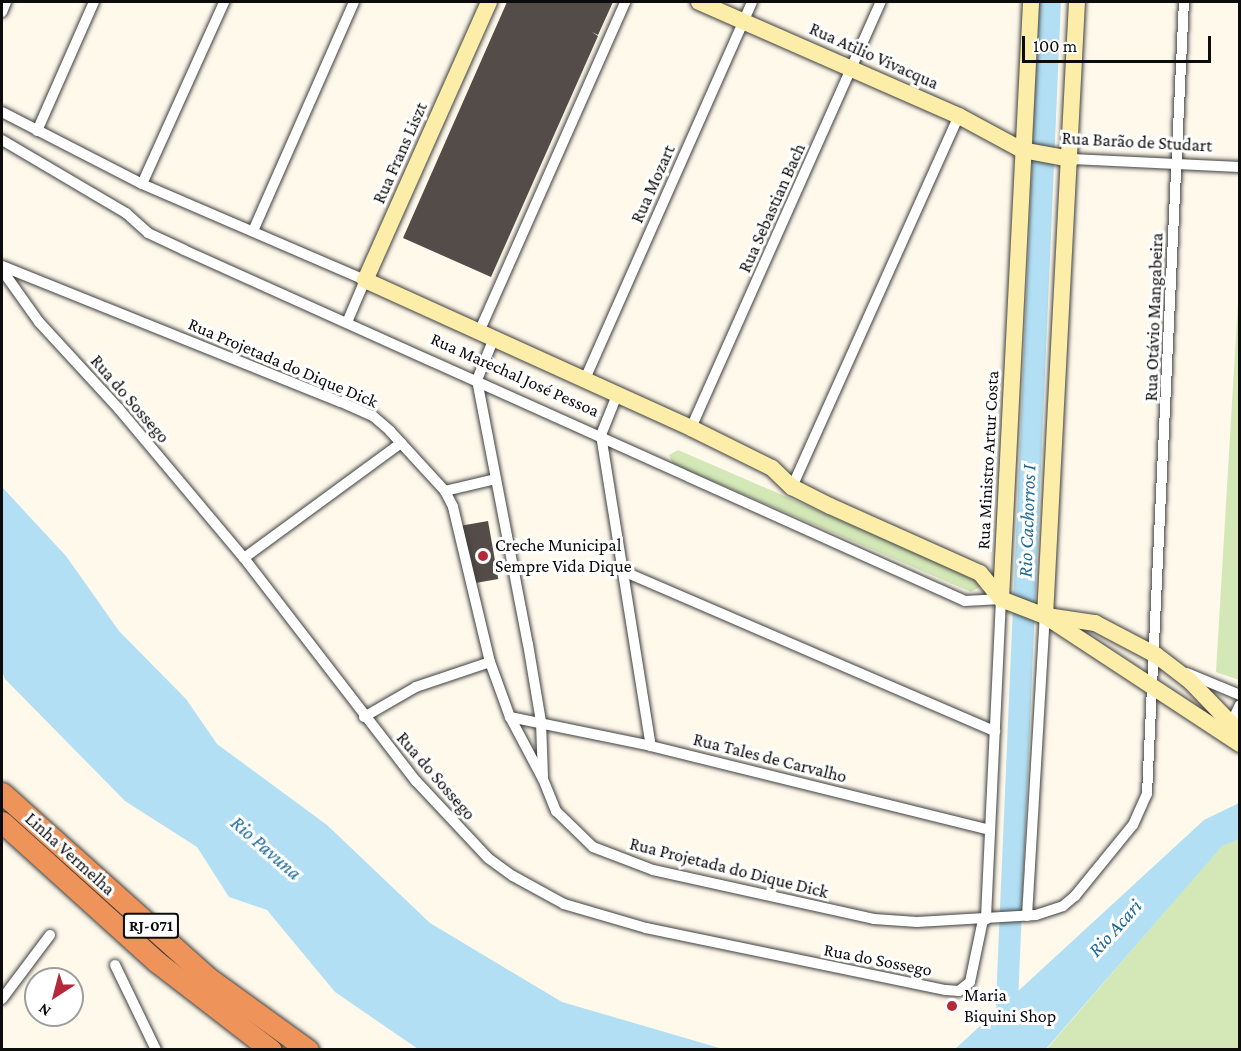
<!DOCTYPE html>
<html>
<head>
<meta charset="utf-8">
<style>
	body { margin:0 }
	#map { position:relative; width:1241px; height:1051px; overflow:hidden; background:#fef9eb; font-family:"Crimson Pro",serif }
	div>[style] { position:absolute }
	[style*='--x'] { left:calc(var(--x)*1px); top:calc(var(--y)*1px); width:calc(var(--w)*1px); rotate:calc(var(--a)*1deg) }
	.green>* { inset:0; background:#d3e7b7 }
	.water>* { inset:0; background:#b2dff3 }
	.river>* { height:22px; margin:-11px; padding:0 11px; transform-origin:11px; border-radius:11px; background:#b2dff3 }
	.building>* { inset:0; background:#544c48; transform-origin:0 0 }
	.roads { filter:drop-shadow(0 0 2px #3f3f3f) drop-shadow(0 0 2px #3f3f3f) }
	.street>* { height:10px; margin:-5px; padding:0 5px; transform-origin:5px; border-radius:5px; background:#fff }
	.secondary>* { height:16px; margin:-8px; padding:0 8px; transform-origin:8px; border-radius:8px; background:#fceda8 }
	.highway>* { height:21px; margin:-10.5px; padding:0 10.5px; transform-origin:10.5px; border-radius:10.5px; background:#ee9359 }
	.dots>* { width:16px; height:16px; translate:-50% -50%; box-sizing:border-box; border:3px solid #fff; border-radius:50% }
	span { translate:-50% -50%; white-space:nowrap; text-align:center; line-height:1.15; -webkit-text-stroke:6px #fff; paint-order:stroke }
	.shield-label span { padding:2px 4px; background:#fff; border:2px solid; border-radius:4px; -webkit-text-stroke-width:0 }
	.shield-label { font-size:16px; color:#0c0c0c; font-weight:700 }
	.street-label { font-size:18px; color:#0c0c0c }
	.poi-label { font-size:18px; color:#0c0c0c }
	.left { translate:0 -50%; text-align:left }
	.water-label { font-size:20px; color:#1b6997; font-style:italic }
	.frame { position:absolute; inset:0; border:3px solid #0c0c0c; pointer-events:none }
	.north { position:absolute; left:24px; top:967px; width:60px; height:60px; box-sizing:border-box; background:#fff; border:2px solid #9e9e9e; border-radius:50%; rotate:216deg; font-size:16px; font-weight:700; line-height:24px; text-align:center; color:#0c0c0c }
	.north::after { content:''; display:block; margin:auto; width:21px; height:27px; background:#b52a3a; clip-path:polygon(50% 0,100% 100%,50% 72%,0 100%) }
	.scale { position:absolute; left:1022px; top:36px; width:189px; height:27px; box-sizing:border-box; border:3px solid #0c0c0c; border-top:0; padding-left:8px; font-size:18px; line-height:21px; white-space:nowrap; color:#0c0c0c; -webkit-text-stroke:4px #fff; paint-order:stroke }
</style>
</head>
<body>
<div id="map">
	<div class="green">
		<i style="clip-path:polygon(1239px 286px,1240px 680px,1239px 680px,1216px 672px)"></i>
		<i style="clip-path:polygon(678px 450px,976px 579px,981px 586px,971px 592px,673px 464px,669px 455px)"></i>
		<i style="clip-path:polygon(1239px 839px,1239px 1049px,1046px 1050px,1222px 845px)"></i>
	</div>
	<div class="water">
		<i style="clip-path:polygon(2px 487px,66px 556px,119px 631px,186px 699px,217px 744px,327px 825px,430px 923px,562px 1002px,723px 1049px,418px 1049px,335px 992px,267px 910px,229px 897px,197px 847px,125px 801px,5px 679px,2px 671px)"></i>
		<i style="clip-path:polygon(1239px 803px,1239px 839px,1222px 846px,1046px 1049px,955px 1049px,1204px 820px)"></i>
	</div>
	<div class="river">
		<i style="--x:1011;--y:1031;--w:29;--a:-98"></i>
		<i style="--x:1007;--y:1002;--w:1001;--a:-87.54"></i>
	</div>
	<div class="building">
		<i style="clip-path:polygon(507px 2px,613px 2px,598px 35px,592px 32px,598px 36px,491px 277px,403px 238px)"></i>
		<i style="left:488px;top:521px;width:59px;height:26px;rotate:80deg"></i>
	</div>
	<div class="roads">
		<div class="street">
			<i style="--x:2;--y:12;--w:11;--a:-68"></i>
			<i style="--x:2;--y:112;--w:157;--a:27.2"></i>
			<i style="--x:142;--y:184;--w:243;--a:23.3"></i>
			<i style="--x:365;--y:280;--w:43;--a:113"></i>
			<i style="--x:37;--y:131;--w:141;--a:-66.2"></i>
			<i style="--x:2;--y:140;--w:144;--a:30.5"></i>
			<i style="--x:126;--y:213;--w:30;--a:42"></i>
			<i style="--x:148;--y:233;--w:40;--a:25"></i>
			<i style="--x:184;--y:250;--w:856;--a:24.2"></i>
			<i style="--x:965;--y:601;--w:36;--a:-3"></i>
			<i style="--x:1001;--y:599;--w:321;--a:92.7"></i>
			<i style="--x:1071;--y:159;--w:169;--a:2.7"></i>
			<i style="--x:142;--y:184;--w:200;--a:-65.7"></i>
			<i style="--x:253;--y:231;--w:250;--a:-66.2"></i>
			<i style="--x:2;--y:266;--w:365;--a:21.9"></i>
			<i style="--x:341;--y:402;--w:35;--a:24"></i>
			<i style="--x:373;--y:416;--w:23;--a:41"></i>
			<i style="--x:390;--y:431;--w:81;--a:47.5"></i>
			<i style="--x:445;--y:491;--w:18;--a:63"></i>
			<i style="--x:453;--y:507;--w:159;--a:76.6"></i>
			<i style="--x:490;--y:662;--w:59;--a:70"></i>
			<i style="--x:510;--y:717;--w:70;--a:62"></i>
			<i style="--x:543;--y:779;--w:35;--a:68"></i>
			<i style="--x:556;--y:811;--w:52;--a:44.2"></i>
			<i style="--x:593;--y:847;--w:64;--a:21"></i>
			<i style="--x:653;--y:870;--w:226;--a:12.5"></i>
			<i style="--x:874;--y:919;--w:43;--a:4"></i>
			<i style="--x:917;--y:922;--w:119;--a:-3.4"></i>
			<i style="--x:1036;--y:915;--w:28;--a:-18"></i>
			<i style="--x:1063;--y:906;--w:16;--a:-40"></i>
			<i style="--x:1075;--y:896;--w:92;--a:-50.8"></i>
			<i style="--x:1133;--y:825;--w:34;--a:-66"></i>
			<i style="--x:1147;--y:794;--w:793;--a:-87.33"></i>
			<i style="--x:2;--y:270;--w:64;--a:54.6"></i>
			<i style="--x:39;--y:322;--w:118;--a:47.4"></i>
			<i style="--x:119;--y:409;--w:194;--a:50"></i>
			<i style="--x:244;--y:558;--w:282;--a:52.4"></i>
			<i style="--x:416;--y:781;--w:105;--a:46.9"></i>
			<i style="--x:488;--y:858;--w:31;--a:36"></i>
			<i style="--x:513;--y:876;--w:58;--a:28.8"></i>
			<i style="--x:564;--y:904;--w:85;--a:16.3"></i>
			<i style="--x:646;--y:928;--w:306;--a:11.7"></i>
			<i style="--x:946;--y:990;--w:13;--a:4"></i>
			<i style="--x:959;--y:991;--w:14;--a:-39"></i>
			<i style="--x:970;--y:982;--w:63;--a:-78.2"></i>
			<i style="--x:479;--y:332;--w:361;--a:-66.1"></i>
			<i style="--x:494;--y:338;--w:45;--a:112"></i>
			<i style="--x:477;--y:380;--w:269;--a:79.1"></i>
			<i style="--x:528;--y:644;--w:79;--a:80.5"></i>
			<i style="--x:541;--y:722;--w:54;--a:87.9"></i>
			<i style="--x:585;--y:379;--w:412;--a:-66.1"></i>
			<i style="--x:617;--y:395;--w:43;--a:111.8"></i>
			<i style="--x:601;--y:435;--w:315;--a:80.9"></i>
			<i style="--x:691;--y:428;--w:466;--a:-66"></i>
			<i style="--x:792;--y:487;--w:407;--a:-65.8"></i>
			<i style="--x:445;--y:491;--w:52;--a:-13.2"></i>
			<i style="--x:244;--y:558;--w:195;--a:-36.2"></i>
			<i style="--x:625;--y:572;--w:403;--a:23.3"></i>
			<i style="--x:1187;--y:673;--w:57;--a:22.5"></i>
			<i style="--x:364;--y:717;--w:60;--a:-30"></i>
			<i style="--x:416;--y:687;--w:78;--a:-18.7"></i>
			<i style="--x:510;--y:717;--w:144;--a:11.6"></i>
			<i style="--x:651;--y:746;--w:349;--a:13.9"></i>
			<i style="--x:1230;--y:726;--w:23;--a:-65"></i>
			<i style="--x:1027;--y:916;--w:301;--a:-86.6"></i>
			<i style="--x:115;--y:965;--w:94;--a:64.2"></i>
			<i style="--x:2;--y:999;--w:80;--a:-53.1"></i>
		</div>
		<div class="secondary">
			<i style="--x:489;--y:2;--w:304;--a:114"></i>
			<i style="--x:365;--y:280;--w:358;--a:24.4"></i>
			<i style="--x:691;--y:428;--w:90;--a:26.3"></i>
			<i style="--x:772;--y:468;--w:28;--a:44"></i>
			<i style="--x:792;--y:487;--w:42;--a:26.6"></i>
			<i style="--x:830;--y:506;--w:164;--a:24.1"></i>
			<i style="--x:980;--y:573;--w:33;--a:51"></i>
			<i style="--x:1001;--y:599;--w:47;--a:21.1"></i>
			<i style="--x:1045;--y:616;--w:233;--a:33.3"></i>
			<i style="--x:699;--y:2;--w:284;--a:23.7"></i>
			<i style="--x:959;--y:116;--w:72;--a:28.4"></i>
			<i style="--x:1022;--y:150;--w:50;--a:10.4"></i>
			<i style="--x:1001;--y:599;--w:598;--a:-87.12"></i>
			<i style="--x:1045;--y:616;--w:615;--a:-87.02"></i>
			<i style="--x:1047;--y:616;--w:49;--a:8.3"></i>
			<i style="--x:1095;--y:623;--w:69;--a:27.7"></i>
			<i style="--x:1156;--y:655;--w:43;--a:37.4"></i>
			<i style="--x:1190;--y:681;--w:72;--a:46.1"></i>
		</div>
		<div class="highway">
			<i style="--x:2;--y:793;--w:275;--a:41.9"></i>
			<i style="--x:207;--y:977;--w:125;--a:35.9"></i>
			<i style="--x:2;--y:822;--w:209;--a:42.1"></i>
			<i style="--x:157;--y:962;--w:144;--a:37.7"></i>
		</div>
	</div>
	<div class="dots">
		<i style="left:483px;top:556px;background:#b52a3a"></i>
		<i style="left:952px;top:1006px;background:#b52a3a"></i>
	</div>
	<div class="shield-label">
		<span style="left:151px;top:926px">RJ-071</span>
	</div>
	<div class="street-label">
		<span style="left:874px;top:56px;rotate:24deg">Rua Atilio Vivacqua</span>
		<span style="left:1137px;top:142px;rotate:3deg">Rua Barão de Studart</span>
		<span style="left:400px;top:153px;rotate:-66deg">Rua Frans Liszt</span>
		<span style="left:653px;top:184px;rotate:-66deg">Rua Mozart</span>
		<span style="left:772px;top:208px;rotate:-66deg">Rua Sebastian Bach</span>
		<span style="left:1154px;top:317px;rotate:-88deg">Rua Otávio Mangabeira</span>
		<span style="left:283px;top:363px;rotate:23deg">Rua Projetada do Dique Dick</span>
		<span style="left:515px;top:375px;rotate:24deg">Rua Marechal José Pessoa</span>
		<span style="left:130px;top:399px;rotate:49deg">Rua do Sossego</span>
		<span style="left:988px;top:460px;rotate:-87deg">Rua Ministro Artur Costa</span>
		<span style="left:770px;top:758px;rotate:14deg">Rua Tales de Carvalho</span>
		<span style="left:436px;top:776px;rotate:49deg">Rua do Sossego</span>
		<span style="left:70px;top:854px;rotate:42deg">Linha Vermelha</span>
		<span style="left:729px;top:868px;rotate:14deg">Rua Projetada do Dique Dick</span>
		<span style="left:878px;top:960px;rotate:11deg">Rua do Sossego</span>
	</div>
	<div class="poi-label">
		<span class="left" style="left:495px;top:556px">Creche Municipal<br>Sempre Vida Dique</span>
		<span class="left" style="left:964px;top:1006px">Maria<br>Biquini Shop</span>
	</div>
	<div class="water-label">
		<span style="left:1027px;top:521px;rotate:-88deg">Rio Cachorros I</span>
		<span style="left:266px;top:848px;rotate:41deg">Rio Pavuna</span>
		<span style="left:1115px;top:928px;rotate:-48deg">Rio Acari</span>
	</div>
	<div class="frame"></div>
	<div class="north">N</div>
	<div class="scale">100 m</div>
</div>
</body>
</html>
